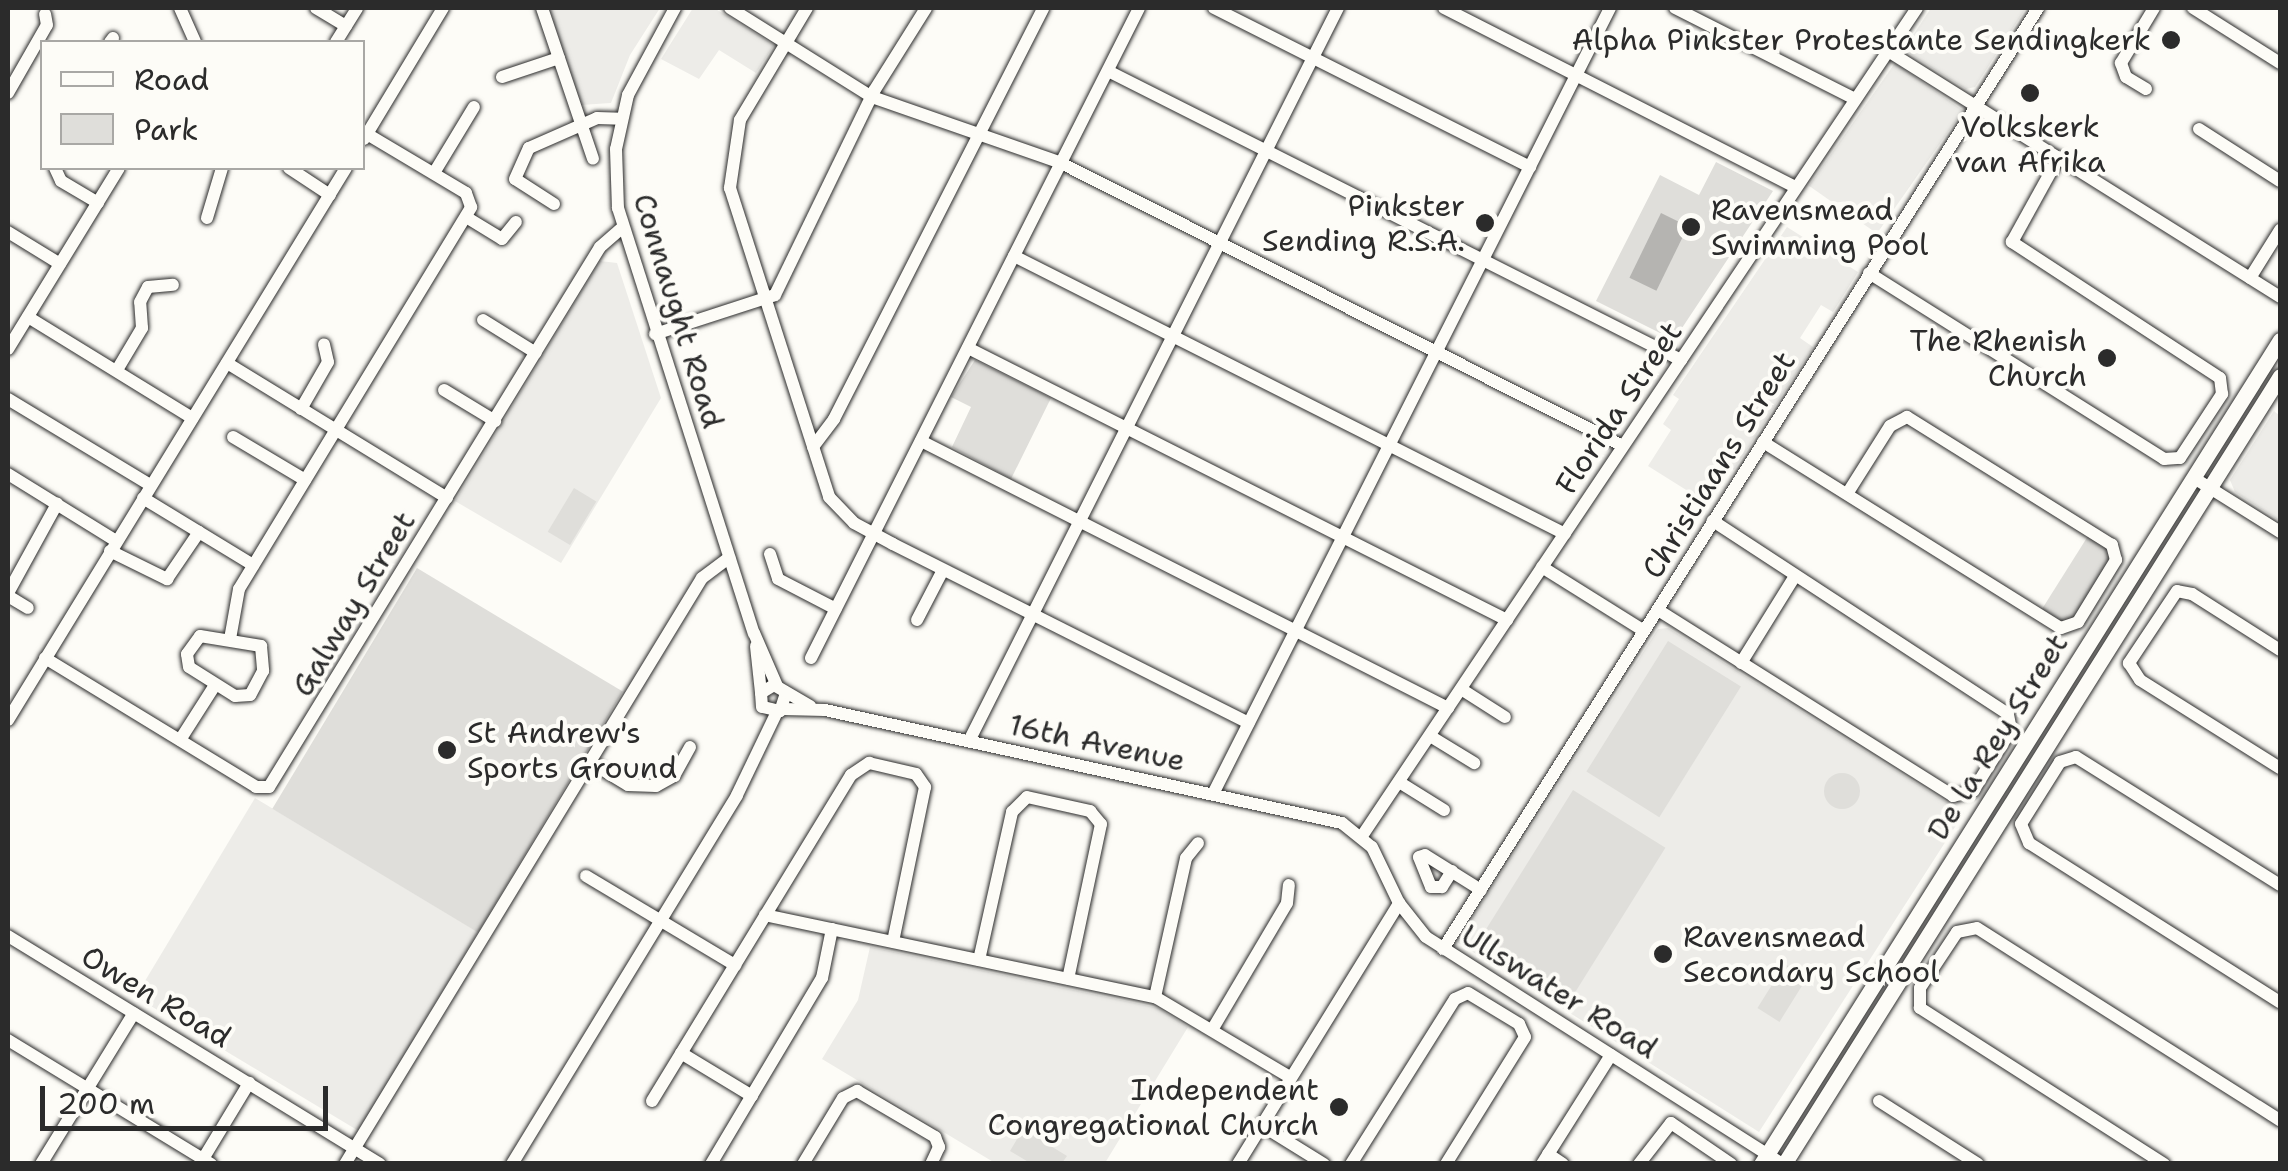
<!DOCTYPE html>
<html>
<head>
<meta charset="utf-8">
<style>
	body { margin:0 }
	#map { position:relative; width:2288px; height:1171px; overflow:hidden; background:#fdfcf7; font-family:"Shantell Sans",sans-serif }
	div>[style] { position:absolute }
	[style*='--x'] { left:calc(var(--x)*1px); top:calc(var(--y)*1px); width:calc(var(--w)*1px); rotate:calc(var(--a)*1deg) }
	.built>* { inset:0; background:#edece8; transform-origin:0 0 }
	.green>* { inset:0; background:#dfdeda; transform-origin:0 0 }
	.round { border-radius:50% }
	.water>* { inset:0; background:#b5b4b1; transform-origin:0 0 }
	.roads { filter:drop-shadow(0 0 2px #2b2b2b) drop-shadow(0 0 2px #2b2b2b) }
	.minor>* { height:12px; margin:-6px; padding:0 6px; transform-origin:6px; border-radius:6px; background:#fdfcf7 }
	.major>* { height:15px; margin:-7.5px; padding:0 7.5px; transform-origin:7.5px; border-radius:7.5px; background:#fdfcf7 }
	.dots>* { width:28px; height:28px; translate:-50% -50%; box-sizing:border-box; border:5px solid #fdfcf7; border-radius:50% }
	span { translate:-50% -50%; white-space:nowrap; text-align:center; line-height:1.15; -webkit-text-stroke:8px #fdfcf7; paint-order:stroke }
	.poi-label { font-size:30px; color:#2b2b2b }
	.right { translate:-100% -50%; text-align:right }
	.left { translate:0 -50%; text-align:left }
	.street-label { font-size:30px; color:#2b2b2b }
	.frame { position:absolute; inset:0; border:10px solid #2b2b2b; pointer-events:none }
	.legend { position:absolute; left:40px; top:40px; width:325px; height:130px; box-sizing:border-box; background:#fdfcf7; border:2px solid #a9a8a5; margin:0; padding:12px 18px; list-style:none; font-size:30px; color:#2b2b2b }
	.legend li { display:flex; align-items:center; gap:20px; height:50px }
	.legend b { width:50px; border:2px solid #a9a8a5 }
	.scale { position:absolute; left:40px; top:1086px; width:288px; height:45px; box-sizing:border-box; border:5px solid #2b2b2b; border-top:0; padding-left:12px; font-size:30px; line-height:35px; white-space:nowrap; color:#2b2b2b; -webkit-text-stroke:8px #fdfcf7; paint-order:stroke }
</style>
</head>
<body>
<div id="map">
	<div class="built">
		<i style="clip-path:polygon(549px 8px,660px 8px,630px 55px,611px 103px,581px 105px)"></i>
		<i style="clip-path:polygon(693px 8px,714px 8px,774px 45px,756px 73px,719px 50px,699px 79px,661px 59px)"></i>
		<i style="clip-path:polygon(1931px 8px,2026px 8px,1975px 87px,1966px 89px,1910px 54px,1908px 43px)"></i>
		<i style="left:1895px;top:63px;width:83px;height:150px;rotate:35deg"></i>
		<i style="clip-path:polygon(1787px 227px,1858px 272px,1833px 312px,1821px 305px,1800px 338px,1813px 347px,1734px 470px,1722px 463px,1699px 498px,1648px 466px,1671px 430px,1663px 424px,1679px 399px,1673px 395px)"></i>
		<i style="clip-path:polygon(600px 261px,617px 263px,661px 398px,561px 563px,455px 501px)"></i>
		<i style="clip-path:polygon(2274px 411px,2280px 416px,2280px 521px,2235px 492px,2230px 480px)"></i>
		<i style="clip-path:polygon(1668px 628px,1964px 813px,1759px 1132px,1648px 1062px,1650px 1057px,1640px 1050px,1632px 1052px,1457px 942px,1658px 629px)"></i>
		<i style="left:255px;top:798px;width:260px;height:232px;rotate:31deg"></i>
		<i style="clip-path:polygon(870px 947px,1158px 1008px,1188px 1027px,1105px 1163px,995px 1163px,822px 1059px,858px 1000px)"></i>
	</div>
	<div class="green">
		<i style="clip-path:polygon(1716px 162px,1773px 191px,1674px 340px,1596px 301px,1660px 175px,1699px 195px)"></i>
		<i style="clip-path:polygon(975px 360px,1051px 398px,1011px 479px,952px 447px,971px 407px,951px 397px)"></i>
		<i style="left:574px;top:488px;width:26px;height:51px;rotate:31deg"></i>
		<i style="clip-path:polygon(2088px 536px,2109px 549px,2111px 559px,2073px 619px,2062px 622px,2042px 609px)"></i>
		<i style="left:417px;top:568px;width:240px;height:281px;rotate:31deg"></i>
		<i style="left:1668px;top:641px;width:86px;height:154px;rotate:32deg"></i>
		<i class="round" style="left:1824px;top:773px;width:36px;height:36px"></i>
		<i style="left:1573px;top:790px;width:109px;height:173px;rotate:32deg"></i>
		<i style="left:1785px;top:964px;width:26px;height:52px;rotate:32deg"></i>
		<i style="clip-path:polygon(1023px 1129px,1067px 1156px,1062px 1163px,1030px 1163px,1010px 1151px)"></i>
	</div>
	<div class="water">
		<i style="left:1661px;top:213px;width:30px;height:72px;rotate:26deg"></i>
	</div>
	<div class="roads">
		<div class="minor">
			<i style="--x:180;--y:8;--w:37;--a:66"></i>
			<i style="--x:316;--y:8;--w:35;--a:31"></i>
			<i style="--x:542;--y:8;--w:159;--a:71.3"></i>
			<i style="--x:675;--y:8;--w:99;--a:118.4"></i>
			<i style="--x:628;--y:95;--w:55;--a:102.5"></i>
			<i style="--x:616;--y:149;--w:59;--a:88.1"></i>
			<i style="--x:618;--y:208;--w:446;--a:72.3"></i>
			<i style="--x:754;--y:633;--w:58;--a:66.5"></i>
			<i style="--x:730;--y:8;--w:168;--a:32.1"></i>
			<i style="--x:872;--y:97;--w:200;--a:19.2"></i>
			<i style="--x:1061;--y:163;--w:629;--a:26.73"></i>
			<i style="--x:807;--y:8;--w:131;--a:120.9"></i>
			<i style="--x:740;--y:120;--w:69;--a:98.4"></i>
			<i style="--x:730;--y:188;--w:324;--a:72.2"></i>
			<i style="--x:829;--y:497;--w:36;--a:46"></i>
			<i style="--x:854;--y:523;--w:44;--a:28.3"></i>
			<i style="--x:893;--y:544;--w:398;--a:26.7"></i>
			<i style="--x:1214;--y:8;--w:354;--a:26.7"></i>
			<i style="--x:1444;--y:8;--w:395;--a:27"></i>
			<i style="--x:1675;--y:8;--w:202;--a:26.8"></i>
			<i style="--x:2193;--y:8;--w:103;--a:32.3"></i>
			<i style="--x:110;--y:42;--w:5;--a:-53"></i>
			<i style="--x:336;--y:42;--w:40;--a:-58"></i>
			<i style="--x:1888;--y:51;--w:463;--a:32.1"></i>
			<i style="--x:1108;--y:71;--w:642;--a:26.76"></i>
			<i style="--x:502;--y:77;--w:60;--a:-18.4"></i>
			<i style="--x:2146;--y:89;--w:23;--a:-149"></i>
			<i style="--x:2126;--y:77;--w:15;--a:-110"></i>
			<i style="--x:2121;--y:63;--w:64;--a:-59"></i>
			<i style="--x:8;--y:93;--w:78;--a:-60.2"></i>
			<i style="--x:47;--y:25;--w:11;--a:-100"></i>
			<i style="--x:2199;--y:129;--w:96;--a:32.7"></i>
			<i style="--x:364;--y:139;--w:153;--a:-58.9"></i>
			<i style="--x:55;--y:168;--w:14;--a:65"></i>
			<i style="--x:61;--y:181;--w:43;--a:30.7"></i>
			<i style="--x:289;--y:168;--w:49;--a:33.4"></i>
			<i style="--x:434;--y:173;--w:77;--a:-58.8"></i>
			<i style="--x:554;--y:204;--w:46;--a:-147.3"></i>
			<i style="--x:515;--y:179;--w:34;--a:-66"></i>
			<i style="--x:529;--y:148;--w:74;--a:-23.8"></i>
			<i style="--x:597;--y:118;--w:24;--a:2"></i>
			<i style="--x:466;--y:217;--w:42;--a:31.4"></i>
			<i style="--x:502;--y:239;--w:22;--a:-51"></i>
			<i style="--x:207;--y:218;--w:52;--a:-73.3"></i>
			<i style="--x:8;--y:232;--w:61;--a:31.6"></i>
			<i style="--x:1014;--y:256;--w:617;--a:26.77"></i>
			<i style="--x:1869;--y:273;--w:349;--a:32.2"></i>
			<i style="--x:2164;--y:459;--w:16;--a:-4"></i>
			<i style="--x:2180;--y:458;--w:77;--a:-56.7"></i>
			<i style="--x:2222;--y:394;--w:16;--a:-97"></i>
			<i style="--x:2220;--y:378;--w:249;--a:-146.8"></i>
			<i style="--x:2012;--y:242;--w:97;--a:-61.1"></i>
			<i style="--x:2250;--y:278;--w:57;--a:-58"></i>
			<i style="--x:28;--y:317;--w:193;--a:31.6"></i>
			<i style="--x:483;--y:320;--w:62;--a:31.9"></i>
			<i style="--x:655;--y:334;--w:126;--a:-18"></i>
			<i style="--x:775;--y:295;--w:227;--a:-64.1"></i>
			<i style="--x:874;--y:91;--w:98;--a:-57.9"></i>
			<i style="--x:968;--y:348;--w:604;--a:26.78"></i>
			<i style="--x:8;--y:349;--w:212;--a:-58.5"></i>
			<i style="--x:227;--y:363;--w:258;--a:31.5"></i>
			<i style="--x:117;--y:370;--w:49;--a:-59.2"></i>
			<i style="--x:142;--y:328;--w:26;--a:-94"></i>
			<i style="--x:140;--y:302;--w:17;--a:-62"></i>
			<i style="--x:148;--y:287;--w:25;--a:-5"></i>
			<i style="--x:444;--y:390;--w:60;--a:31.3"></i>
			<i style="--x:8;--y:399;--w:166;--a:31.2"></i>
			<i style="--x:301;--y:409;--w:54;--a:-60.1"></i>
			<i style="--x:328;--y:362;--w:18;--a:-103"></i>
			<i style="--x:233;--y:437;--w:84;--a:30.8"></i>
			<i style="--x:921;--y:441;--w:591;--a:26.87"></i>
			<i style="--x:1763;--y:442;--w:351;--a:32"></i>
			<i style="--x:2061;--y:628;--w:18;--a:-19"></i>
			<i style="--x:2078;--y:622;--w:73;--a:-58.5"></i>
			<i style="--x:2116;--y:560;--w:16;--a:-105"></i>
			<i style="--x:2112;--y:545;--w:242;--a:-148"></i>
			<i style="--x:1907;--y:417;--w:19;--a:152"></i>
			<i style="--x:1890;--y:426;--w:80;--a:122.3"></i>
			<i style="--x:813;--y:447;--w:35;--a:-53"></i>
			<i style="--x:834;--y:419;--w:461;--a:-63"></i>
			<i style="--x:8;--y:474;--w:127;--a:31.8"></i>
			<i style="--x:2194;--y:478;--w:102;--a:32.1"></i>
			<i style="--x:143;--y:498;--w:129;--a:31.3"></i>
			<i style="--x:110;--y:551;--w:64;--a:26.2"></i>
			<i style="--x:167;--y:579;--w:57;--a:-55.8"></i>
			<i style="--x:770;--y:554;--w:26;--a:72"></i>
			<i style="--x:778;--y:579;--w:65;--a:27.3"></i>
			<i style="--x:1542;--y:567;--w:120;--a:32.1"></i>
			<i style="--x:8;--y:593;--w:102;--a:-61.2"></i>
			<i style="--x:8;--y:596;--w:23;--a:31"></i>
			<i style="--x:1658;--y:610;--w:349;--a:32.2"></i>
			<i style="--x:1953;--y:796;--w:21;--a:-14"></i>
			<i style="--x:1973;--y:791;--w:72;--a:-58.1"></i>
			<i style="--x:2011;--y:730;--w:16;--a:-101"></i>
			<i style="--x:2008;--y:714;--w:353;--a:-146.8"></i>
			<i style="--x:917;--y:620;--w:56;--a:-62.5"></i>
			<i style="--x:200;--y:636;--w:62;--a:9.3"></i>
			<i style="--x:261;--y:646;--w:25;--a:85"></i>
			<i style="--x:263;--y:671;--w:27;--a:118"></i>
			<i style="--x:250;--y:695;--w:15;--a:176"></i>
			<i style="--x:235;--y:696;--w:54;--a:-147.8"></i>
			<i style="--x:189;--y:667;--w:13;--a:-99"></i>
			<i style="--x:187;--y:654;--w:22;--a:-54"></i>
			<i style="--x:230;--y:639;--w:51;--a:-79.8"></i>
			<i style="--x:239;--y:589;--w:447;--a:-58.7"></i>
			<i style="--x:471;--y:207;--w:15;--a:-110"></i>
			<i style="--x:466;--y:193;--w:115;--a:-149.2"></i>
			<i style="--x:756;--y:646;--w:47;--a:83.9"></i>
			<i style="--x:2280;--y:650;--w:104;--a:-147.5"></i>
			<i style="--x:2192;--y:594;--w:15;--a:-169"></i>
			<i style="--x:2177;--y:591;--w:87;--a:123.7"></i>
			<i style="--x:2129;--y:663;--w:20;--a:57"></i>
			<i style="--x:2140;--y:680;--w:165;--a:32.2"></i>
			<i style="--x:45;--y:658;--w:247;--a:31.4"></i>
			<i style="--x:256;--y:787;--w:13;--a:0"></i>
			<i style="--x:269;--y:787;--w:633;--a:-58.49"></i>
			<i style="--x:600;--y:247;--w:29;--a:-41"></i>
			<i style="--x:811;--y:658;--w:728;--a:-63.22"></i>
			<i style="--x:1741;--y:663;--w:102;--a:-58.2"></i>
			<i style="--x:1461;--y:689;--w:52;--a:32.5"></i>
			<i style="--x:786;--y:693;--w:19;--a:108"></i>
			<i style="--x:780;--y:711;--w:18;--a:-167"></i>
			<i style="--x:762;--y:707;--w:14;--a:-94"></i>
			<i style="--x:761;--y:693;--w:15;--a:-32"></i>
			<i style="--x:774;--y:685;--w:42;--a:30.3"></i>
			<i style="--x:783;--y:709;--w:42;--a:1.4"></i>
			<i style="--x:825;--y:710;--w:529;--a:12.33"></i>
			<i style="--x:1342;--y:823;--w:38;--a:39"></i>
			<i style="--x:1372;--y:847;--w:62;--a:64.3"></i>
			<i style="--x:1399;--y:903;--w:43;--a:51.5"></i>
			<i style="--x:1426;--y:937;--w:423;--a:32.5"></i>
			<i style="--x:8;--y:720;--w:647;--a:-58.52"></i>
			<i style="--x:1430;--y:736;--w:52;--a:31.5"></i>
			<i style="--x:180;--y:740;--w:65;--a:-57.5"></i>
			<i style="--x:969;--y:741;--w:821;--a:-63.28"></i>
			<i style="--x:590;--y:762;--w:44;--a:31.2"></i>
			<i style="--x:628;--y:785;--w:28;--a:2"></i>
			<i style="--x:656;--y:786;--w:21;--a:-29"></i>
			<i style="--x:674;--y:776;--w:33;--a:-61"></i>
			<i style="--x:1399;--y:782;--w:53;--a:31.9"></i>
			<i style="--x:1213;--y:794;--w:881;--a:-63.2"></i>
			<i style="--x:1362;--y:836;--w:997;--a:-56.17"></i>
			<i style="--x:1452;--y:871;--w:19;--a:122"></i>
			<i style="--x:1442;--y:887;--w:11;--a:180"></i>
			<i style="--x:1431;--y:887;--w:32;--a:-112"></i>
			<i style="--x:1419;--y:857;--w:6;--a:-18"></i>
			<i style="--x:1425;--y:855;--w:66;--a:32"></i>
			<i style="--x:586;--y:876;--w:174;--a:30.9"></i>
			<i style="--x:2280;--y:885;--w:241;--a:-147.9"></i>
			<i style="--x:2076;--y:757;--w:17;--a:163"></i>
			<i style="--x:2060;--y:762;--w:73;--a:122.2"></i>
			<i style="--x:2021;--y:824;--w:21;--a:67"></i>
			<i style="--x:2029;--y:843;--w:297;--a:32.4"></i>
			<i style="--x:765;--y:915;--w:399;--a:11.9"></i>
			<i style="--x:1155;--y:997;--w:157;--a:30.7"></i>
			<i style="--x:8;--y:936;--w:436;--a:31.5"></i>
			<i style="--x:1443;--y:949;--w:1113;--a:-57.69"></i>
			<i style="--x:979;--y:960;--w:152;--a:-77.4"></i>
			<i style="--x:1012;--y:812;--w:21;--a:-45"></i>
			<i style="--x:1027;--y:797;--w:65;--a:12.5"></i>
			<i style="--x:1090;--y:811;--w:17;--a:50"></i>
			<i style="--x:1101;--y:824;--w:158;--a:102"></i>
			<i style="--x:1155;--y:997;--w:142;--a:-77.4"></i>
			<i style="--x:1186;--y:858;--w:19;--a:-51"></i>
			<i style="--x:1212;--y:1030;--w:147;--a:-59.4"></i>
			<i style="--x:1287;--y:903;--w:18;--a:-84"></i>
			<i style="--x:8;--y:1040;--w:238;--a:31.4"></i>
			<i style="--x:681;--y:1053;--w:83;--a:31.2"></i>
			<i style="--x:652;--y:1101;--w:382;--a:-58.6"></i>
			<i style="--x:851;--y:775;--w:22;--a:-34"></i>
			<i style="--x:869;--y:763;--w:48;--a:13.2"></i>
			<i style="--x:916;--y:774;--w:16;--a:55"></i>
			<i style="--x:925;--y:787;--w:158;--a:101.7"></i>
			<i style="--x:1879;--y:1101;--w:117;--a:32.5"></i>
			<i style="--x:1261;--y:1125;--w:74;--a:31.8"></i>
			<i style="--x:1548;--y:1154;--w:18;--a:34"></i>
			<i style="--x:41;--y:1164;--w:177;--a:-58.4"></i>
			<i style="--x:200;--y:1164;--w:95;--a:-58.8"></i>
			<i style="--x:345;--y:1164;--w:686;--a:-58.65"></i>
			<i style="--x:702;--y:578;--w:34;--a:-37"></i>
			<i style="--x:512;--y:1164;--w:432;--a:-58.6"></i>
			<i style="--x:737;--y:795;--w:92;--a:-64.3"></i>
			<i style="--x:711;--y:1164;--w:217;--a:-59.2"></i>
			<i style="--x:822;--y:978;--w:50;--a:-78.5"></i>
			<i style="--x:803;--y:1164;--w:77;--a:-58.8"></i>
			<i style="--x:843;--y:1098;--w:16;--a:-27"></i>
			<i style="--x:857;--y:1091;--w:91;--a:30.5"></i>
			<i style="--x:935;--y:1137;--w:11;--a:68"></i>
			<i style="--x:939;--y:1147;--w:19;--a:115"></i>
			<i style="--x:1238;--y:1164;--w:307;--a:-58.3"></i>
			<i style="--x:1351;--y:1164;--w:195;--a:-57.8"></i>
			<i style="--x:1455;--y:999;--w:14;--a:-25"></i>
			<i style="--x:1468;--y:993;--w:60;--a:31.3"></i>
			<i style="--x:1519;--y:1024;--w:14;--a:65"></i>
			<i style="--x:1525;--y:1037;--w:150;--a:121.9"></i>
			<i style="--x:1542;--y:1164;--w:129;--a:-57.7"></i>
			<i style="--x:1639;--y:1164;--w:52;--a:-52"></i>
			<i style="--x:1671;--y:1123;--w:73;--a:34.3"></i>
			<i style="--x:2164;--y:1164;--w:290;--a:-147.4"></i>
			<i style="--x:1920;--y:1008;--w:20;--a:-90"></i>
			<i style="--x:1920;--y:988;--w:67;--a:-56.5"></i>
			<i style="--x:1957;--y:932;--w:20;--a:-11"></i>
			<i style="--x:1977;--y:928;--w:359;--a:32.4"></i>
		</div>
		<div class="major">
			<i style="--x:1761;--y:1164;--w:974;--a:-57.8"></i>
			<i style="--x:1784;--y:1164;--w:931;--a:-57.81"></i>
		</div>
	</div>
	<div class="dots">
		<i style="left:2171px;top:40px;background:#2b2b2b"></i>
		<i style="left:2030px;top:93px;background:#2b2b2b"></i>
		<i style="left:1485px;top:223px;background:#2b2b2b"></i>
		<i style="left:1691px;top:227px;background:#2b2b2b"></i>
		<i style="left:2107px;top:358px;background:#2b2b2b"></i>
		<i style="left:447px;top:750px;background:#2b2b2b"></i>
		<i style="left:1663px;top:954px;background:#2b2b2b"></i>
		<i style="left:1339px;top:1107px;background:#2b2b2b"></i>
	</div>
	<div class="poi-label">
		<span class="right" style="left:2151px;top:40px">Alpha Pinkster Protestante Sendingkerk</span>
		<span style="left:2030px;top:144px">Volkskerk<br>van Afrika</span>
		<span class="right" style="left:1465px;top:223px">Pinkster<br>Sending R.S.A.</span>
		<span class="left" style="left:1711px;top:227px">Ravensmead<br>Swimming Pool</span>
		<span class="right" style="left:2087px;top:358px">The Rhenish<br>Church</span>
		<span class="left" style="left:467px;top:750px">St Andrew's<br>Sports Ground</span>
		<span class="left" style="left:1683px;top:954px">Ravensmead<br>Secondary School</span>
		<span class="right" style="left:1319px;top:1107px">Independent<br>Congregational Church</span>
	</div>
	<div class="street-label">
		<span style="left:678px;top:311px;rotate:73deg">Connaught Road</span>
		<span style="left:1619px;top:408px;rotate:-56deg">Florida Street</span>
		<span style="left:1719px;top:465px;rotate:-58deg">Christiaans Street</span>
		<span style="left:354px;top:604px;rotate:-59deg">Galway Street</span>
		<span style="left:1998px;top:737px;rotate:-58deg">De la Rey Street</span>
		<span style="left:1097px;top:743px;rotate:12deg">16th Avenue</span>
		<span style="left:1559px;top:992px;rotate:32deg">Ullswater Road</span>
		<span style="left:156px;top:997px;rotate:31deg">Owen Road</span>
	</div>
	<div class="frame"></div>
	<ul class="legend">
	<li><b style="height:12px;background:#fdfcf7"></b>Road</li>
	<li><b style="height:28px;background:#dfdeda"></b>Park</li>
	</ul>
	<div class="scale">200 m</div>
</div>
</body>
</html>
